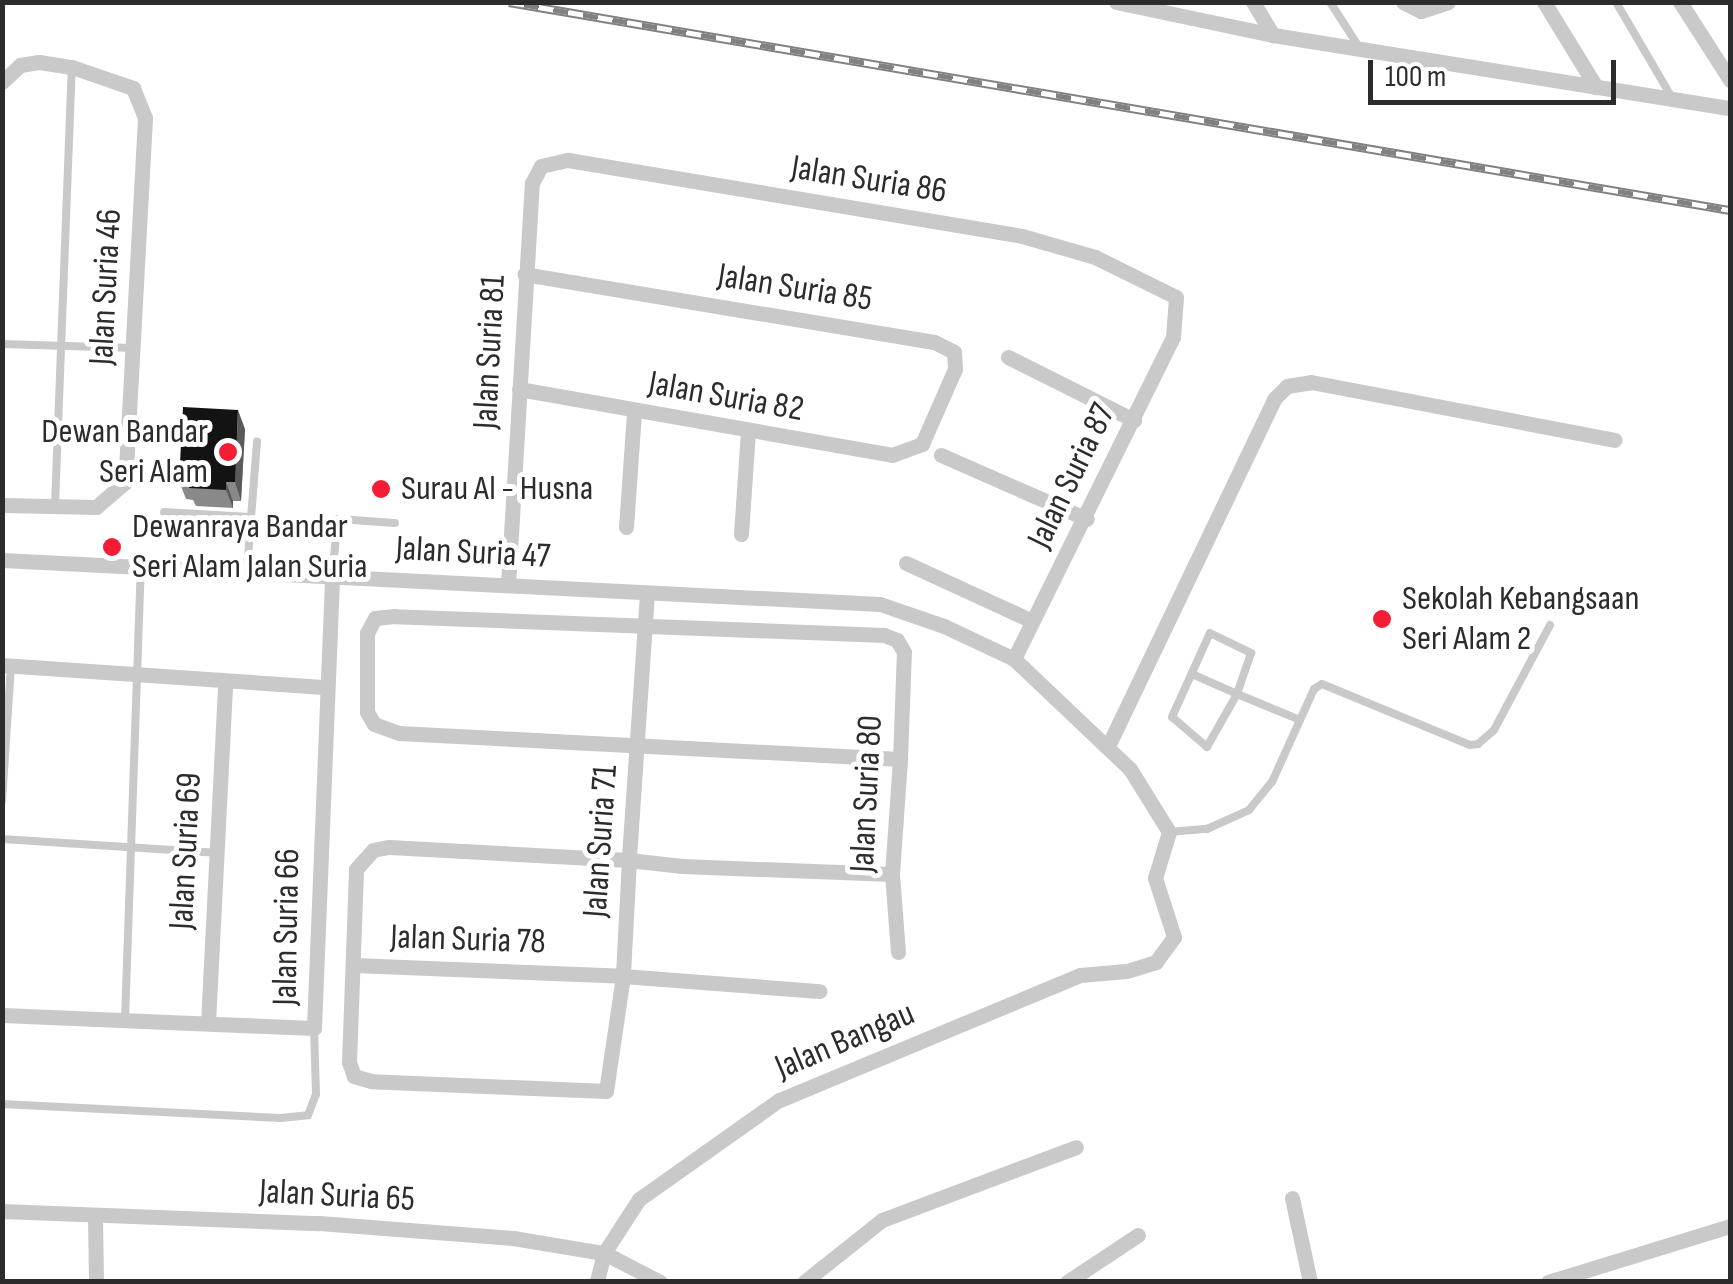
<!DOCTYPE html>
<html>
<head>
<meta charset="utf-8">
<style>
	body { margin:0 }
	#map { position:relative; width:1733px; height:1284px; overflow:hidden; background:#fff; font-family:"Sofia Sans Condensed",sans-serif }
	div>[style] { position:absolute }
	[style*='--x'] { left:calc(var(--x)*1px); top:calc(var(--y)*1px); width:calc(var(--w)*1px); rotate:calc(var(--a)*1deg) }
	.lane>* { height:8px; margin:-4px; padding:0 4px; transform-origin:4px; border-radius:4px; background:#c9c9c9 }
	.street>* { height:15px; margin:-7.5px; padding:0 7.5px; transform-origin:7.5px; border-radius:7.5px; background:#c9c9c9 }
	.rail>* { height:9px; margin-top:-4.5px; transform-origin:0; background:repeating-linear-gradient(90deg,#fff 0 15px,#818181 0 30px); box-sizing:border-box; border-block:2px solid #818181 }
	.wall>* { inset:0; background:#898989 }
	.shaded-wall>* { inset:0; background:#5a5a5a }
	.building>* { inset:0; background:#131313 }
	.dots>* { width:28px; height:28px; translate:-50% -50%; box-sizing:border-box; border:5px solid #fff; border-radius:50% }
	span { translate:-50% -50%; white-space:nowrap; text-align:center; line-height:1.15; -webkit-text-stroke:10px #fff; paint-order:stroke }
	.street-label { font-size:35px; color:#2c2c2c }
	.poi-label { font-size:35px; color:#2c2c2c }
	.right { translate:-100% -50%; text-align:right }
	.left { translate:0 -50%; text-align:left }
	.frame { position:absolute; inset:0; border:5px solid #2c2c2c; pointer-events:none }
	.scale { position:absolute; left:1368px; top:60px; width:248px; height:45px; box-sizing:border-box; border:5px solid #2c2c2c; border-top:0; padding-left:12px; font-size:30px; line-height:35px; white-space:nowrap; color:#2c2c2c; -webkit-text-stroke:8px #fff; paint-order:stroke }
</style>
</head>
<body>
<div id="map">
	<div class="lane">
		<i style="--x:1330;--y:2;--w:54;--a:57.2"></i>
		<i style="--x:1616;--y:2;--w:111;--a:59.7"></i>
		<i style="--x:2;--y:344;--w:130;--a:1.8"></i>
		<i style="--x:55;--y:505;--w:438;--a:-87.8"></i>
		<i style="--x:164;--y:512;--w:86;--a:3.3"></i>
		<i style="--x:247;--y:569;--w:128;--a:-85.5"></i>
		<i style="--x:332;--y:575;--w:56;--a:-83.9"></i>
		<i style="--x:338;--y:519;--w:57;--a:4"></i>
		<i style="--x:1192;--y:674;--w:49;--a:24"></i>
		<i style="--x:1237;--y:694;--w:61;--a:119.5"></i>
		<i style="--x:1207;--y:747;--w:46;--a:-139.4"></i>
		<i style="--x:1172;--y:717;--w:92;--a:-65.7"></i>
		<i style="--x:1210;--y:633;--w:46;--a:26"></i>
		<i style="--x:1251;--y:653;--w:43;--a:108.9"></i>
		<i style="--x:1237;--y:694;--w:68;--a:22.4"></i>
		<i style="--x:2;--y:801;--w:135;--a:-86.2"></i>
		<i style="--x:1169;--y:832;--w:38;--a:-5"></i>
		<i style="--x:1207;--y:829;--w:46;--a:-24.3"></i>
		<i style="--x:1249;--y:810;--w:36;--a:-51"></i>
		<i style="--x:1272;--y:782;--w:102;--a:-65.7"></i>
		<i style="--x:1314;--y:689;--w:9;--a:-32"></i>
		<i style="--x:1322;--y:684;--w:160;--a:22.4"></i>
		<i style="--x:1470;--y:745;--w:8;--a:-7"></i>
		<i style="--x:1478;--y:744;--w:21;--a:-41"></i>
		<i style="--x:1494;--y:730;--w:119;--a:-61.9"></i>
		<i style="--x:2;--y:839;--w:214;--a:3.7"></i>
		<i style="--x:125;--y:1020;--w:454;--a:-88"></i>
		<i style="--x:2;--y:1104;--w:279;--a:2.9"></i>
		<i style="--x:281;--y:1118;--w:27;--a:-6"></i>
		<i style="--x:308;--y:1115;--w:22;--a:-69"></i>
		<i style="--x:316;--y:1094;--w:66;--a:-91.7"></i>
	</div>
	<div class="street">
		<i style="--x:1116;--y:2;--w:160;--a:11.9"></i>
		<i style="--x:1273;--y:35;--w:463;--a:9.1"></i>
		<i style="--x:1253;--y:2;--w:39;--a:59"></i>
		<i style="--x:1403;--y:2;--w:20;--a:27"></i>
		<i style="--x:1421;--y:11;--w:28;--a:-18"></i>
		<i style="--x:1544;--y:2;--w:100;--a:58.5"></i>
		<i style="--x:1680;--y:2;--w:93;--a:57.3"></i>
		<i style="--x:2;--y:82;--w:25;--a:-43"></i>
		<i style="--x:20;--y:65;--w:19;--a:-9"></i>
		<i style="--x:39;--y:62;--w:33;--a:9"></i>
		<i style="--x:72;--y:67;--w:65;--a:19"></i>
		<i style="--x:133;--y:88;--w:32;--a:68"></i>
		<i style="--x:145;--y:118;--w:365;--a:93.1"></i>
		<i style="--x:125;--y:482;--w:38;--a:139"></i>
		<i style="--x:96;--y:507;--w:94;--a:-178.8"></i>
		<i style="--x:1008;--y:357;--w:141;--a:26.6"></i>
		<i style="--x:519;--y:389;--w:379;--a:10"></i>
		<i style="--x:892;--y:455;--w:32;--a:-20"></i>
		<i style="--x:922;--y:444;--w:82;--a:-66.3"></i>
		<i style="--x:955;--y:369;--w:17;--a:-93"></i>
		<i style="--x:954;--y:352;--w:22;--a:-153"></i>
		<i style="--x:934;--y:342;--w:415;--a:-170.6"></i>
		<i style="--x:941;--y:455;--w:159;--a:23.7"></i>
		<i style="--x:626;--y:527;--w:115;--a:-86"></i>
		<i style="--x:741;--y:534;--w:102;--a:-86.1"></i>
		<i style="--x:2;--y:560;--w:879;--a:2.87"></i>
		<i style="--x:880;--y:604;--w:68;--a:19"></i>
		<i style="--x:944;--y:626;--w:77;--a:25.2"></i>
		<i style="--x:1014;--y:659;--w:160;--a:43.5"></i>
		<i style="--x:1130;--y:769;--w:74;--a:58.2"></i>
		<i style="--x:1169;--y:832;--w:48;--a:106.9"></i>
		<i style="--x:1155;--y:878;--w:62;--a:72.1"></i>
		<i style="--x:1174;--y:937;--w:31;--a:126"></i>
		<i style="--x:1156;--y:962;--w:31;--a:163"></i>
		<i style="--x:1126;--y:971;--w:46;--a:175"></i>
		<i style="--x:1080;--y:975;--w:326;--a:157.4"></i>
		<i style="--x:779;--y:1100;--w:171;--a:144.7"></i>
		<i style="--x:639;--y:1199;--w:64;--a:122.9"></i>
		<i style="--x:604;--y:1253;--w:30;--a:104"></i>
		<i style="--x:906;--y:563;--w:139;--a:24.7"></i>
		<i style="--x:508;--y:585;--w:403;--a:-86.6"></i>
		<i style="--x:532;--y:183;--w:19;--a:-62"></i>
		<i style="--x:541;--y:166;--w:28;--a:-13"></i>
		<i style="--x:568;--y:160;--w:460;--a:9.5"></i>
		<i style="--x:1022;--y:236;--w:76;--a:16"></i>
		<i style="--x:1095;--y:257;--w:90;--a:26.3"></i>
		<i style="--x:1176;--y:297;--w:40;--a:94.3"></i>
		<i style="--x:1173;--y:337;--w:359;--a:116.3"></i>
		<i style="--x:647;--y:593;--w:268;--a:93.9"></i>
		<i style="--x:629;--y:860;--w:116;--a:93"></i>
		<i style="--x:623;--y:976;--w:116;--a:98.4"></i>
		<i style="--x:606;--y:1091;--w:235;--a:-177.6"></i>
		<i style="--x:371;--y:1081;--w:18;--a:-164"></i>
		<i style="--x:354;--y:1076;--w:15;--a:-110"></i>
		<i style="--x:349;--y:1062;--w:193;--a:-87.9"></i>
		<i style="--x:356;--y:869;--w:25;--a:-48"></i>
		<i style="--x:373;--y:850;--w:16;--a:-11"></i>
		<i style="--x:389;--y:847;--w:240;--a:3.1"></i>
		<i style="--x:629;--y:860;--w:53;--a:6.5"></i>
		<i style="--x:682;--y:866;--w:210;--a:2.2"></i>
		<i style="--x:2;--y:665;--w:326;--a:3.9"></i>
		<i style="--x:1109;--y:744;--w:382;--a:-64.4"></i>
		<i style="--x:1274;--y:399;--w:18;--a:-45"></i>
		<i style="--x:1287;--y:386;--w:24;--a:-9"></i>
		<i style="--x:1311;--y:382;--w:309;--a:10.8"></i>
		<i style="--x:898;--y:952;--w:78;--a:-94.4"></i>
		<i style="--x:892;--y:874;--w:115;--a:-86"></i>
		<i style="--x:900;--y:759;--w:107;--a:-87.9"></i>
		<i style="--x:904;--y:652;--w:14;--a:-120"></i>
		<i style="--x:897;--y:640;--w:14;--a:-159"></i>
		<i style="--x:884;--y:635;--w:490;--a:-177.8"></i>
		<i style="--x:394;--y:616;--w:19;--a:174"></i>
		<i style="--x:375;--y:618;--w:17;--a:118"></i>
		<i style="--x:367;--y:633;--w:79;--a:90"></i>
		<i style="--x:367;--y:712;--w:14;--a:60"></i>
		<i style="--x:374;--y:724;--w:27;--a:20"></i>
		<i style="--x:399;--y:733;--w:502;--a:2.97"></i>
		<i style="--x:354;--y:965;--w:269;--a:2.3"></i>
		<i style="--x:623;--y:976;--w:197;--a:4.4"></i>
		<i style="--x:2;--y:1015;--w:312;--a:2.4"></i>
		<i style="--x:314;--y:1028;--w:453;--a:-87.7"></i>
		<i style="--x:208;--y:1023;--w:341;--a:-87.1"></i>
		<i style="--x:1292;--y:1198;--w:86;--a:77.9"></i>
		<i style="--x:2;--y:1211;--w:317;--a:2.2"></i>
		<i style="--x:319;--y:1223;--w:195;--a:4.4"></i>
		<i style="--x:513;--y:1238;--w:92;--a:9.4"></i>
		<i style="--x:604;--y:1253;--w:63;--a:27.4"></i>
		<i style="--x:95;--y:1217;--w:65;--a:89.1"></i>
		<i style="--x:804;--y:1282;--w:100;--a:-38.5"></i>
		<i style="--x:882;--y:1220;--w:207;--a:-20.6"></i>
		<i style="--x:1067;--y:1282;--w:85;--a:-33.5"></i>
		<i style="--x:1548;--y:1282;--w:190;--a:-17.1"></i>
	</div>
	<div class="rail">
		<i style="--x:509;--y:2;--w:1239;--a:9.67"></i>
	</div>
	<div class="wall">
		<i style="clip-path:polygon(245px 429px,241px 501px,233px 501px,233px 508px,196px 506px,193px 500px,186px 499px,179px 481px)"></i>
	</div>
	<div class="shaded-wall">
		<i style="clip-path:polygon(238px 410px,245px 429px,241px 501px,235px 482px)"></i>
		<i style="clip-path:polygon(226px 482px,233px 501px,233px 508px,226px 490px)"></i>
	</div>
	<div class="building">
		<i style="clip-path:polygon(183px 407px,238px 410px,235px 482px,226px 482px,226px 490px,189px 488px,189px 481px,179px 481px)"></i>
	</div>
	<div class="dots">
		<i style="left:228px;top:452px;background:#f41d33"></i>
		<i style="left:381px;top:489px;background:#f41d33"></i>
		<i style="left:112px;top:547px;background:#f41d33"></i>
		<i style="left:1382px;top:619px;background:#f41d33"></i>
	</div>
	<div class="street-label">
		<span style="left:869px;top:180px;rotate:9deg">Jalan Suria 86</span>
		<span style="left:106px;top:287px;rotate:-87deg">Jalan Suria 46</span>
		<span style="left:795px;top:288px;rotate:9deg">Jalan Suria 85</span>
		<span style="left:490px;top:352px;rotate:-87deg">Jalan Suria 81</span>
		<span style="left:726px;top:397px;rotate:10deg">Jalan Suria 82</span>
		<span style="left:1072px;top:476px;rotate:-64deg">Jalan Suria 87</span>
		<span style="left:473px;top:553px;rotate:3deg">Jalan Suria 47</span>
		<span style="left:867px;top:794px;rotate:-87deg">Jalan Suria 80</span>
		<span style="left:601px;top:841px;rotate:-86deg">Jalan Suria 71</span>
		<span style="left:186px;top:851px;rotate:-87deg">Jalan Suria 69</span>
		<span style="left:287px;top:927px;rotate:-89deg">Jalan Suria 66</span>
		<span style="left:468px;top:940px;rotate:2deg">Jalan Suria 78</span>
		<span style="left:845px;top:1041px;rotate:-23deg">Jalan Bangau</span>
		<span style="left:337px;top:1196px;rotate:3deg">Jalan Suria 65</span>
	</div>
	<div class="poi-label">
		<span class="right" style="left:208px;top:452px">Dewan Bandar<br>Seri Alam</span>
		<span class="left" style="left:401px;top:489px">Surau Al - Husna</span>
		<span class="left" style="left:132px;top:547px">Dewanraya Bandar<br>Seri Alam Jalan Suria</span>
		<span class="left" style="left:1402px;top:619px">Sekolah Kebangsaan<br>Seri Alam 2</span>
	</div>
	<div class="frame"></div>
	<div class="scale">100 m</div>
</div>
</body>
</html>
